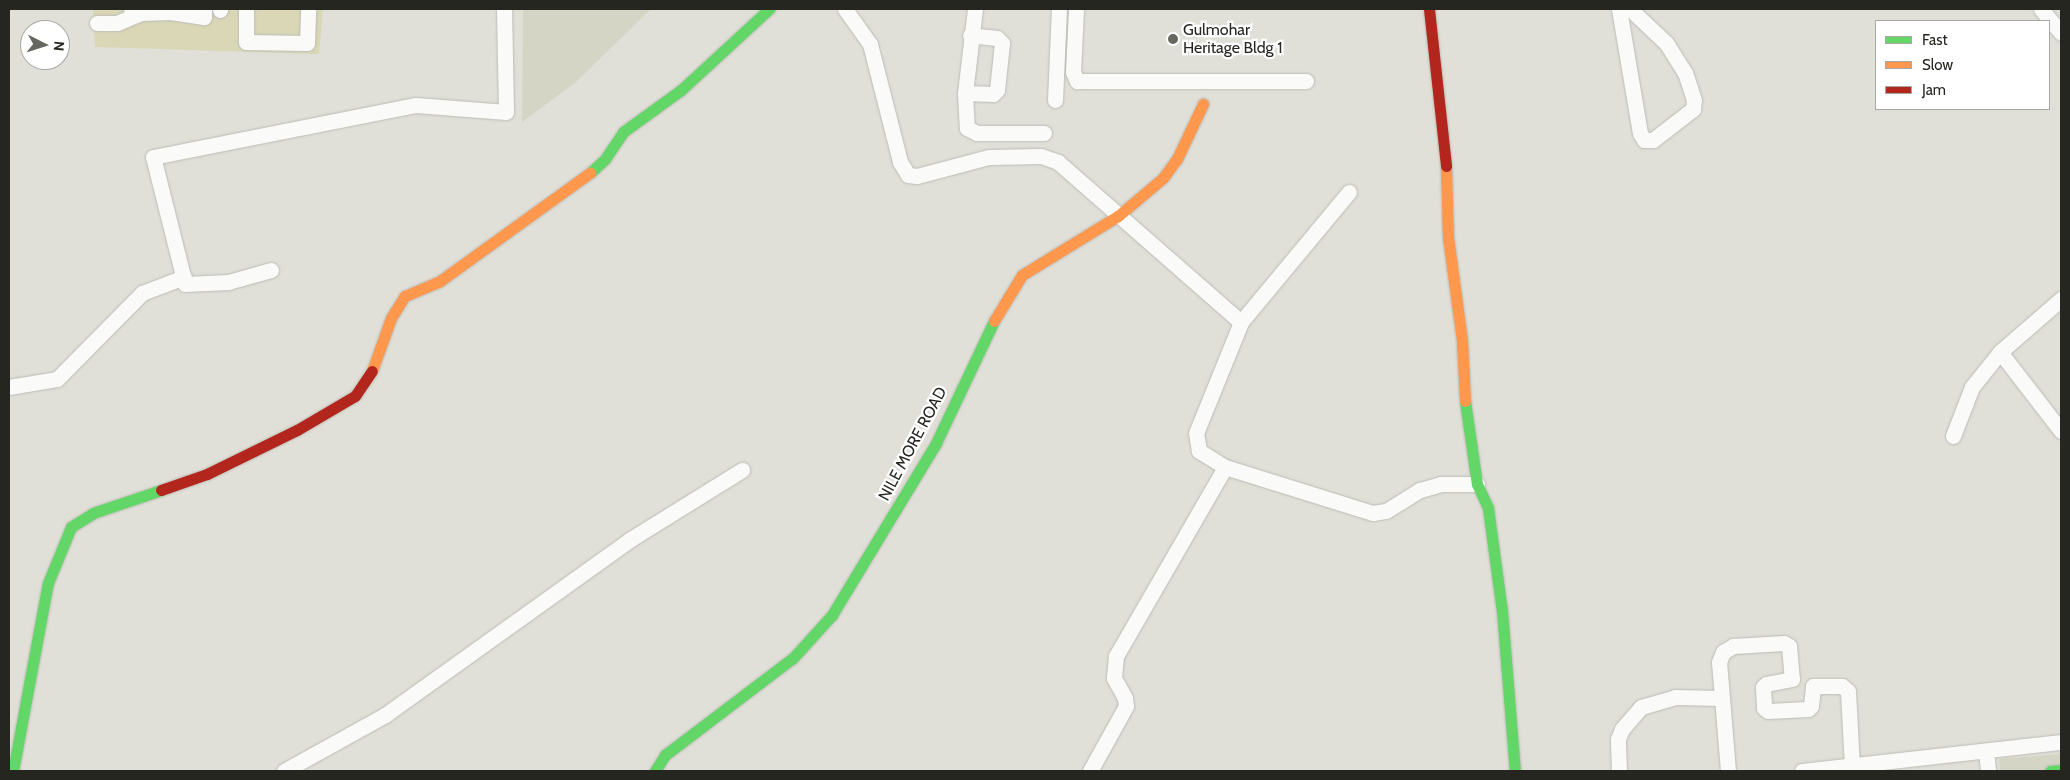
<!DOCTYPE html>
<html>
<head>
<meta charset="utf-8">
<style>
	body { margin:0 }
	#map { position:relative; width:2070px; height:780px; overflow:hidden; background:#e0e0d8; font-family:Cabin,sans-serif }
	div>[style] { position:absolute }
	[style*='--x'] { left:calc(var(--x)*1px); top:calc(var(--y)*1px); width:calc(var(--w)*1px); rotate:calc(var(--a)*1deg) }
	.built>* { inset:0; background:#d5d5c5 }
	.green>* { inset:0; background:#d9d7b5 }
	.roads { filter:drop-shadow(0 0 1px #bcbcb6) drop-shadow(0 0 1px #bcbcb6) }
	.street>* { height:15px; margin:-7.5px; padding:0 7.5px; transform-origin:7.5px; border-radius:7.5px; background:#fafaf9 }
	.fast>* { height:11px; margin:-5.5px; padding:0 5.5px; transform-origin:5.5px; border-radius:5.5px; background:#63d668 }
	.slow>* { height:11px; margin:-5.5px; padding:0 5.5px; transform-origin:5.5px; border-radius:5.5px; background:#ff974d }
	.jam>* { height:11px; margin:-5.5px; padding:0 5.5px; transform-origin:5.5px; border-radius:5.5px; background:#b3261e }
	.dots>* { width:14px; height:14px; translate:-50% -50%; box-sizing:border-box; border:2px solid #fff; border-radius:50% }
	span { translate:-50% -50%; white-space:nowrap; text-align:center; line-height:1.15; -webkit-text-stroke:4.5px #fff; paint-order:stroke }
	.poi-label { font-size:16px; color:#262621 }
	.left { translate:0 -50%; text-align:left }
	.street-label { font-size:16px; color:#262621 }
	.frame { position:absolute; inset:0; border:10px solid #262621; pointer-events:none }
	.legend { position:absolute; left:1875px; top:20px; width:175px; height:90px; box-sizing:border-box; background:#fff; border:1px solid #a8a8a6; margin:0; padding:6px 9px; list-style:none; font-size:15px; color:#262621 }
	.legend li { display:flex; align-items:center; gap:10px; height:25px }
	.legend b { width:25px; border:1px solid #a8a8a6 }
	.north { position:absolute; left:20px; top:20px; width:50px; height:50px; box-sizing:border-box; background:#fff; border:1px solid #a8a8a6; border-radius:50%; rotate:95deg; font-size:14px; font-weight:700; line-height:20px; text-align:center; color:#262621 }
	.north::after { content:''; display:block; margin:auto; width:18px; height:22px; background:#676761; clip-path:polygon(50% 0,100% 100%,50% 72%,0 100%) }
</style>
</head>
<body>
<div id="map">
	<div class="built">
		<i style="clip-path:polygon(523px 9px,651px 9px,576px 82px,522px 122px)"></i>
		<i style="clip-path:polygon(2061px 754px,2061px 771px,2000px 771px,1999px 759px)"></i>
	</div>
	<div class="green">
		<i style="clip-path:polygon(93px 9px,323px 9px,319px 54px,95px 47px)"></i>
	</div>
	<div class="roads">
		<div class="street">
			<i style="--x:131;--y:9;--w:10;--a:24"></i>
			<i style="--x:140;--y:13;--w:31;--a:-2"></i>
			<i style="--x:169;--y:9;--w:4;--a:56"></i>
			<i style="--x:171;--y:12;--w:33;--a:9"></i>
			<i style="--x:204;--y:17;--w:8;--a:-90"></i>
			<i style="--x:246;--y:9;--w:33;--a:90"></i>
			<i style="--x:246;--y:42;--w:61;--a:0.9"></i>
			<i style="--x:307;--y:43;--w:34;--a:-88"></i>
			<i style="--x:845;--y:9;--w:43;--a:54.5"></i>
			<i style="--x:870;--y:44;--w:122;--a:75.7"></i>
			<i style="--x:900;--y:162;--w:15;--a:58"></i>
			<i style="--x:908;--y:175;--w:9;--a:6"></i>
			<i style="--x:917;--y:176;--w:74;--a:-14.8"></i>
			<i style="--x:989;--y:157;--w:52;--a:-1.1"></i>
			<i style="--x:1041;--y:156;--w:18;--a:19"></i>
			<i style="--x:1058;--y:162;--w:243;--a:41.2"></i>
			<i style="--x:975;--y:9;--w:85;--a:96.8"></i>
			<i style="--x:965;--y:93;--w:35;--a:87"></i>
			<i style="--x:967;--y:128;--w:11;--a:27"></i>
			<i style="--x:977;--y:133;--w:67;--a:0"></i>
			<i style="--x:1076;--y:9;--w:63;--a:92.7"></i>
			<i style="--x:1073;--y:72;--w:10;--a:66"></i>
			<i style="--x:1077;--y:81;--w:229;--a:0"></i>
			<i style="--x:1619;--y:9;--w:126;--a:80.4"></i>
			<i style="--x:1640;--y:133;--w:8;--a:60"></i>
			<i style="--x:1644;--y:140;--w:9;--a:0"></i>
			<i style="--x:1653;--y:140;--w:51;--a:-37.8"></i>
			<i style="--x:1693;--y:109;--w:9;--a:-84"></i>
			<i style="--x:1694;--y:100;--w:28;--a:-108"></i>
			<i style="--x:1685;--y:73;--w:36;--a:-122"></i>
			<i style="--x:1666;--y:43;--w:50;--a:-136.6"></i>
			<i style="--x:2041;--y:9;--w:31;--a:50"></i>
			<i style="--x:220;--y:10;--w:1;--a:-90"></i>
			<i style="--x:97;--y:23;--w:20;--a:0"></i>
			<i style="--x:117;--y:23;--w:25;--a:-23"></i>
			<i style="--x:965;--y:93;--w:28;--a:2"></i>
			<i style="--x:993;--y:94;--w:6;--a:-45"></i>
			<i style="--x:997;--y:90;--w:47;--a:-83.9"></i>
			<i style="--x:1002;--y:43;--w:7;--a:-135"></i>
			<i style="--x:997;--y:38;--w:27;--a:-174"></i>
			<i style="--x:1055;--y:100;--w:91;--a:-87.5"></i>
			<i style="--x:271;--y:270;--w:45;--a:164.4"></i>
			<i style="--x:228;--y:282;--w:43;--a:177.3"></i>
			<i style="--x:185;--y:284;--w:131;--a:-104.1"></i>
			<i style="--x:153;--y:157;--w:268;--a:-11.2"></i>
			<i style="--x:416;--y:105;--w:90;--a:4.4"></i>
			<i style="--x:506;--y:112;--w:103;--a:-91.1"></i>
			<i style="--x:2000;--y:352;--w:100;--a:52.3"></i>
			<i style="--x:9;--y:387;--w:49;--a:-9.5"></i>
			<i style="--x:57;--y:379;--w:121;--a:-45.3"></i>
			<i style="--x:142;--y:293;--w:45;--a:-20.9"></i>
			<i style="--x:1953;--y:436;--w:53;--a:-68.8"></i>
			<i style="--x:1972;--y:387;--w:45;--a:-51.3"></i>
			<i style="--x:2000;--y:352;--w:81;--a:-41"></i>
			<i style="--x:1225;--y:467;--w:31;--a:-148"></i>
			<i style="--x:1199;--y:451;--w:18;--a:-99"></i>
			<i style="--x:1196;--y:433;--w:120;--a:-67.9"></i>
			<i style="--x:1241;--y:322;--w:169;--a:-50.3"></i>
			<i style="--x:1986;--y:751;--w:20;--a:84"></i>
			<i style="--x:284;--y:771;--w:115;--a:-29"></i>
			<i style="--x:385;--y:715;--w:302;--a:-35.6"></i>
			<i style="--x:631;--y:539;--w:131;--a:-31.9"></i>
			<i style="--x:1090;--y:771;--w:74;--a:-61"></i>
			<i style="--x:1126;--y:706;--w:8;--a:-97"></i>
			<i style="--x:1125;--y:698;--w:23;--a:-119"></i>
			<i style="--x:1114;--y:678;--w:22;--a:-85"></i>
			<i style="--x:1116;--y:656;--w:218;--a:-60"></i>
			<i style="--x:1225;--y:467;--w:155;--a:17.3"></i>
			<i style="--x:1373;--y:513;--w:13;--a:-9"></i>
			<i style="--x:1386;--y:511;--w:40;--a:-32"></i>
			<i style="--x:1420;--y:490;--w:22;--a:-16"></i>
			<i style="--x:1441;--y:484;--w:36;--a:0"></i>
			<i style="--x:1619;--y:771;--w:32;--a:-92"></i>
			<i style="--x:1618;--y:739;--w:11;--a:-68"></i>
			<i style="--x:1622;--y:729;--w:29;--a:-49"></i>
			<i style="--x:1641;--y:707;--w:35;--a:-16"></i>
			<i style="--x:1675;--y:697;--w:46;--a:1.2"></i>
			<i style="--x:1728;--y:771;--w:109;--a:-94.7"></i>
			<i style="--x:1719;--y:662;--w:11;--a:-68"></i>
			<i style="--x:1723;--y:652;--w:12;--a:-31"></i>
			<i style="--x:1733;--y:646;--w:51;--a:-3.4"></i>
			<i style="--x:1784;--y:643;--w:6;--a:31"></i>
			<i style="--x:1789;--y:646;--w:33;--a:85"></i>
			<i style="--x:1792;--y:679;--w:26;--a:169"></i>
			<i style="--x:1766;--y:684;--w:4;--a:135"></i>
			<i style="--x:1763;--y:687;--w:21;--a:87"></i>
			<i style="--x:1764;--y:708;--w:5;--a:37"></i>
			<i style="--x:1768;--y:711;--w:40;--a:-2.9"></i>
			<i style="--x:1808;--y:709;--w:4;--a:-45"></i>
			<i style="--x:1811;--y:706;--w:20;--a:-84"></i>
			<i style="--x:1813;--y:686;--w:29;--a:0"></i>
			<i style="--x:1842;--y:686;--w:8;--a:40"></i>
			<i style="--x:1848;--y:691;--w:76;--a:87"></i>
			<i style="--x:1802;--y:771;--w:261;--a:-6.4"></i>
		</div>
		<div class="fast">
			<i style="--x:590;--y:173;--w:21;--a:-43"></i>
			<i style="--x:605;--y:159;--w:32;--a:-56"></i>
			<i style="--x:623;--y:132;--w:72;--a:-35.9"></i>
			<i style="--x:681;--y:90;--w:120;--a:-42.6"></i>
			<i style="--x:1465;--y:401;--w:84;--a:81.8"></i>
			<i style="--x:1477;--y:484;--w:26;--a:65"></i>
			<i style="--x:1488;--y:508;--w:104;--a:82.3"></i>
			<i style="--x:1502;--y:611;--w:161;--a:85.4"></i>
			<i style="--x:13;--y:771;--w:191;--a:-79.5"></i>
			<i style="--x:48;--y:583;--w:61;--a:-67.7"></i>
			<i style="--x:71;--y:527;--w:26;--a:-32"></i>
			<i style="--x:93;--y:513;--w:72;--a:-18.7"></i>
			<i style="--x:655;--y:771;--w:19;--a:-58"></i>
			<i style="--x:665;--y:755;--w:161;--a:-37.2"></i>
			<i style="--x:793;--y:658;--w:58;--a:-47.8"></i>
			<i style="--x:832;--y:615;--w:201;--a:-58.8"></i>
			<i style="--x:936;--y:443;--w:135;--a:-64.6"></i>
			<i style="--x:2050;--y:771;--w:11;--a:-5"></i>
		</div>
		<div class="slow">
			<i style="--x:1446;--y:166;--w:71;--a:88.4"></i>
			<i style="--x:1448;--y:237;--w:105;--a:82.3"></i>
			<i style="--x:1462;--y:341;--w:60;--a:87.1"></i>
			<i style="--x:994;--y:321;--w:54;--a:-58.7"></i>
			<i style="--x:1022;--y:275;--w:113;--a:-31.6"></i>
			<i style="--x:1118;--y:216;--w:59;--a:-40.2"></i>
			<i style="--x:1163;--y:178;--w:24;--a:-54"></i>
			<i style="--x:1177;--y:159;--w:61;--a:-64.7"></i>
			<i style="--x:372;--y:371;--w:56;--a:-70.3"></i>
			<i style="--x:391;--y:318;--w:26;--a:-58"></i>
			<i style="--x:405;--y:296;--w:38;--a:-23"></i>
			<i style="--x:440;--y:281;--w:185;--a:-35.8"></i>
		</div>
		<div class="jam">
			<i style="--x:1429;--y:9;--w:158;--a:83.8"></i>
			<i style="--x:161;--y:490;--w:49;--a:-19.2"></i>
			<i style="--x:207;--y:474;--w:100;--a:-26.1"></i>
			<i style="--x:297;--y:430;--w:67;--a:-30.4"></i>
			<i style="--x:355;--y:396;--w:30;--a:-56"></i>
		</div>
	</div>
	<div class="dots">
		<i style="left:1173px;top:39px;background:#676761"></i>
	</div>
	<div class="poi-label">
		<span class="left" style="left:1183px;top:39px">Gulmohar<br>Heritage Bldg 1</span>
	</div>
	<div class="street-label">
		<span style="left:913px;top:444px;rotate:-62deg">NILE MORE ROAD</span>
	</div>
	<div class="frame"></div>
	<ul class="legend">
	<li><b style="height:6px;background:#63d668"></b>Fast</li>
	<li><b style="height:6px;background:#ff974d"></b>Slow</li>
	<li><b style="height:6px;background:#b3261e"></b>Jam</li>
	</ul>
	<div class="north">N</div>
</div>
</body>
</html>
